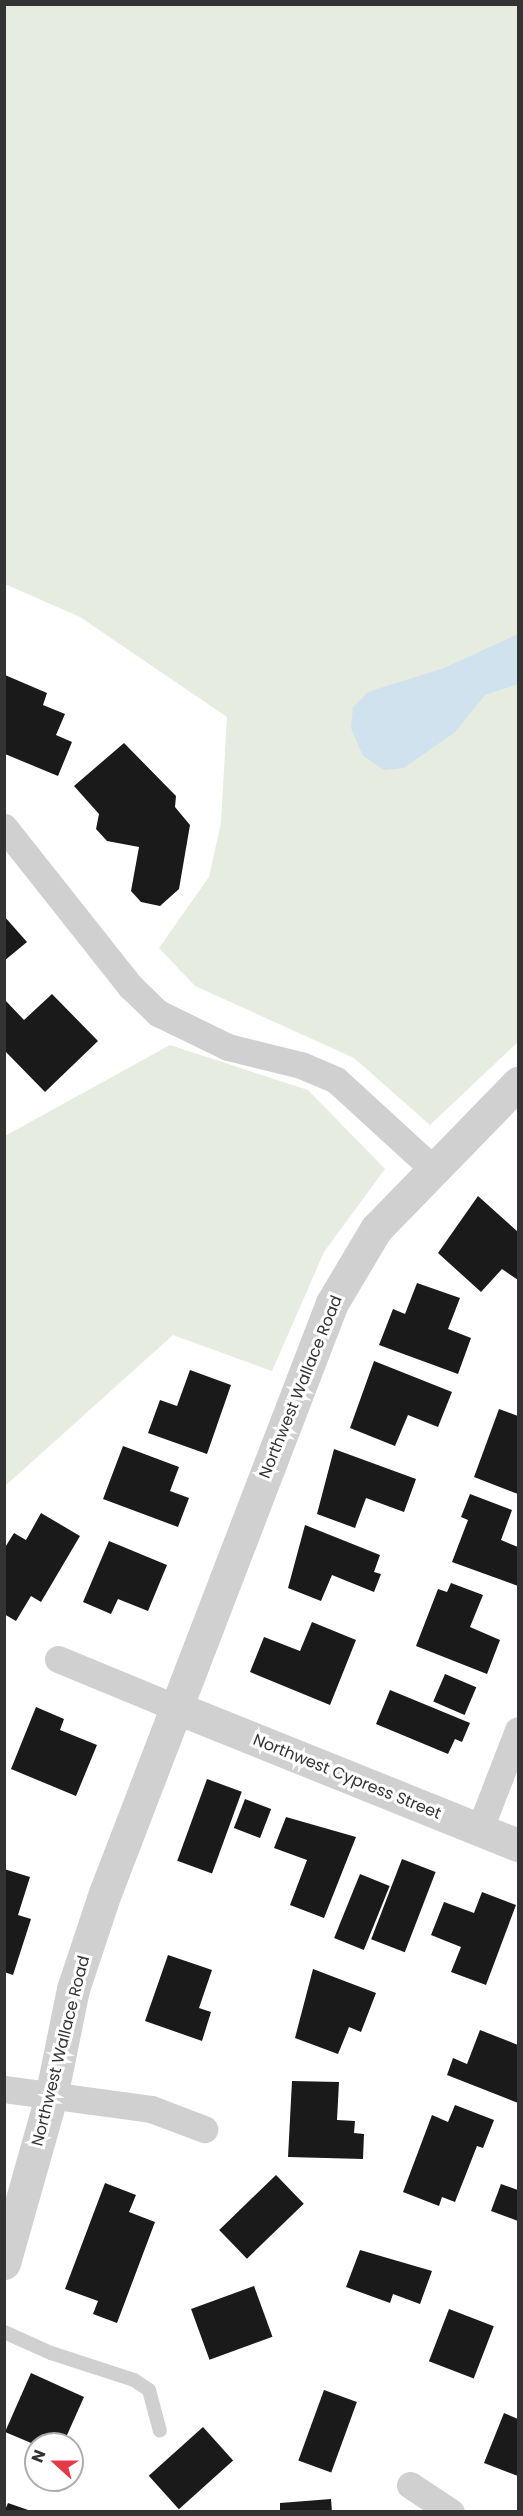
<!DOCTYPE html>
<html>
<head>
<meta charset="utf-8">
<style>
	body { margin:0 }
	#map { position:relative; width:523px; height:2516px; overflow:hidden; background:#fff; font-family:Poppins,sans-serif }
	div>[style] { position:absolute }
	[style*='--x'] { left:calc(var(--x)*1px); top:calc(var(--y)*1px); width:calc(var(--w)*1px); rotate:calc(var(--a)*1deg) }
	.green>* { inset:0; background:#e6ecdf }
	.water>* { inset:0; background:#cfe2ee }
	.building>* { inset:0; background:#1a1a1a; transform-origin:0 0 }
	.service>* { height:14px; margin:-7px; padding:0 7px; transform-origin:7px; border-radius:7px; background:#d0d0d0 }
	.minor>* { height:27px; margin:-13.5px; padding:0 13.5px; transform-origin:13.5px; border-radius:13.5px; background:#d0d0d0 }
	.tertiary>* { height:33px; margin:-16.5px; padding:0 16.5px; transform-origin:16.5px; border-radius:16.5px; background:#d0d0d0 }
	span { translate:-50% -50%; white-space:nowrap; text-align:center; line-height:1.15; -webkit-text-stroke:6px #fff; paint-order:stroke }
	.street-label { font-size:16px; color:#333 }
	.frame { position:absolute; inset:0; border:6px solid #333; pointer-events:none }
	.north { position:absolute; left:24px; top:2432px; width:60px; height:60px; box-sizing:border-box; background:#fff; border:2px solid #adadad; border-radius:50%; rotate:291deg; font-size:16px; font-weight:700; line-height:24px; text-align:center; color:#333 }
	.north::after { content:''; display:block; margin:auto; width:21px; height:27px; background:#e63946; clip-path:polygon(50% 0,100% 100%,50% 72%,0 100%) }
</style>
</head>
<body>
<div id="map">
	<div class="green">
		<i style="clip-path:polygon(5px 5px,518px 5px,518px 1042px,430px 1125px,354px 1058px,195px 986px,159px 948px,209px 877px,221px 823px,227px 717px,80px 617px,5px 584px)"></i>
		<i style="clip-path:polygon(170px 1045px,308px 1090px,385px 1169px,324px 1252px,272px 1371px,173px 1335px,5px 1486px,5px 1136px)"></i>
	</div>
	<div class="water">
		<i style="clip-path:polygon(518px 634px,518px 684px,485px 695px,455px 732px,404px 768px,384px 770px,363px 756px,351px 728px,353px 707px,368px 692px,444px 668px)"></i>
	</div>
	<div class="building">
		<i style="clip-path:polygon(5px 675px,47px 693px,43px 705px,65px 714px,56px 735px,72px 742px,58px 776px,5px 754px)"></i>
		<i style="clip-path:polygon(124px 743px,176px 796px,175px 807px,190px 825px,179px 889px,160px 906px,141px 902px,131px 891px,139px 847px,107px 841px,96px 829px,99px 814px,74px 786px)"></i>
		<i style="clip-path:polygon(4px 916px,27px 942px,4px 961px)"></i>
		<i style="clip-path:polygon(52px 994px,98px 1041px,45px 1092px,4px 1050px,4px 999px,24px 1020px)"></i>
		<i style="clip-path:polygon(478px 1196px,518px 1232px,518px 1280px,502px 1269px,481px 1292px,438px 1253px)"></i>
		<i style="clip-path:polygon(417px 1283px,460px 1298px,448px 1329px,471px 1338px,458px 1374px,379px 1345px,393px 1309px,405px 1314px)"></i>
		<i style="clip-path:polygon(374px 1361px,452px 1392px,438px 1427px,408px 1415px,395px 1446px,350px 1428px)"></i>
		<i style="clip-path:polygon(190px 1370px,231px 1385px,207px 1454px,148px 1433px,160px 1400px,177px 1406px)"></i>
		<i style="clip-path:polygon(499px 1409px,518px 1416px,518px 1494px,474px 1477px)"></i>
		<i style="clip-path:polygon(123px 1446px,179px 1467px,170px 1491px,189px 1498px,178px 1527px,103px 1499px)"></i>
		<i style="clip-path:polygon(334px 1449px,416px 1479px,404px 1512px,366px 1498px,355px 1528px,317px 1514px)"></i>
		<i style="clip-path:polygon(470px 1494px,512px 1510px,501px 1540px,518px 1547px,518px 1586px,452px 1562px,468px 1520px,461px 1517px)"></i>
		<i style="clip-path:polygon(41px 1513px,80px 1536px,41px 1602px,31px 1596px,16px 1621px,4px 1614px,4px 1549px,14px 1533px,26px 1540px)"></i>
		<i style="clip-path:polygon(305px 1525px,380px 1555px,374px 1572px,381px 1574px,374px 1592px,332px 1575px,321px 1601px,288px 1588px)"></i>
		<i style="clip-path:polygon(109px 1541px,167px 1565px,148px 1611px,118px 1599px,111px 1614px,83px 1602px)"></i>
		<i style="clip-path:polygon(451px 1583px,483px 1595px,470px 1627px,500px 1640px,487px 1674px,416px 1646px,438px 1589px,447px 1592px)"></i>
		<i style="clip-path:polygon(312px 1622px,356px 1640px,330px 1705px,250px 1672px,264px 1637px,300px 1651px)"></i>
		<i style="left:445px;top:1674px;width:34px;height:30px;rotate:23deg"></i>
		<i style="clip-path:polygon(390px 1690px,470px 1723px,462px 1742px,455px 1739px,448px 1754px,376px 1724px)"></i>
		<i style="clip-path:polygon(36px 1707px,64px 1719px,60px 1730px,97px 1745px,76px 1796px,11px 1769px)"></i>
		<i style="left:207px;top:1779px;width:37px;height:87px;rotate:20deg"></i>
		<i style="left:245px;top:1799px;width:28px;height:31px;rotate:21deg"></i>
		<i style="clip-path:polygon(286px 1817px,356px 1837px,324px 1918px,290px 1905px,307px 1860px,274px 1848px)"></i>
		<i style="left:402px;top:1859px;width:36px;height:86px;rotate:21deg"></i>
		<i style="clip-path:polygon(4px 1869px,30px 1877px,18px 1915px,31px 1919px,13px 1975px,4px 1972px)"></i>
		<i style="left:360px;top:1874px;width:32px;height:69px;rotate:22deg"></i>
		<i style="clip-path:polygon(482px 1892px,516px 1905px,486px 1985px,451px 1972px,461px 1947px,431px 1935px,444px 1902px,474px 1913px)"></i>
		<i style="clip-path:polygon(168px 1955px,212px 1970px,199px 2008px,211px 2012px,202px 2041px,145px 2021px)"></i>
		<i style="clip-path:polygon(313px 1969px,376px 1993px,361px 2032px,349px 2027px,338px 2054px,295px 2038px)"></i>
		<i style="clip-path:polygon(480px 2030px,518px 2045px,518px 2103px,447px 2075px,453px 2058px,467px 2064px)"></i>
		<i style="clip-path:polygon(292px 2081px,339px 2082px,337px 2120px,355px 2121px,354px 2133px,364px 2134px,363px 2159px,288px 2157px)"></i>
		<i style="clip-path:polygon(455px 2105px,494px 2120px,483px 2148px,477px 2146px,455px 2202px,442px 2197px,439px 2206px,403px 2192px,432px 2115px,448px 2122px)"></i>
		<i style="left:276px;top:2175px;width:40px;height:79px;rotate:46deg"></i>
		<i style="clip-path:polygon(105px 2183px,136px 2195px,129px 2212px,155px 2222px,117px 2323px,93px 2314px,98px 2301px,65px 2289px)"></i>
		<i style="clip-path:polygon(501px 2184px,518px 2190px,518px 2221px,491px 2211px)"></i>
		<i style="clip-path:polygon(360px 2250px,432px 2271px,420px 2304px,393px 2294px,390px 2303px,346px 2287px)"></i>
		<i style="left:254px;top:2286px;width:54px;height:67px;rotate:70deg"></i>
		<i style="left:449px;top:2309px;width:48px;height:56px;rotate:21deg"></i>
		<i style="clip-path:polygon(31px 2373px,84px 2397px,63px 2444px,36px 2445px,5px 2432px)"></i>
		<i style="left:324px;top:2390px;width:35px;height:75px;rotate:20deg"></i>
		<i style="clip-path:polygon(504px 2413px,518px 2419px,518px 2476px,484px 2463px)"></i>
		<i style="left:203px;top:2427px;width:45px;height:73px;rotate:48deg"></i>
		<i style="clip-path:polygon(331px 2499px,332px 2512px,280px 2512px,280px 2503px)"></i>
		<i style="clip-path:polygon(8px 2503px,31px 2511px,31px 2512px,4px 2512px)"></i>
	</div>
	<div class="service">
		<i style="--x:4;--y:2332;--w:51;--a:24.1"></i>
		<i style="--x:51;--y:2353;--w:87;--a:18"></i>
		<i style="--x:134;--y:2380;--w:18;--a:34"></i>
		<i style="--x:149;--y:2390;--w:42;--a:75"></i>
	</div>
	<div class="minor">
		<i style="--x:4;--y:827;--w:203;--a:51.6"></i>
		<i style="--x:130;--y:986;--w:39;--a:44"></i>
		<i style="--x:158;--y:1013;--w:78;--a:25.9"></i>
		<i style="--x:228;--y:1047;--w:75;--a:13.9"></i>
		<i style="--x:301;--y:1065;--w:38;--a:23"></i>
		<i style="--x:336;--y:1080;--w:129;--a:42.5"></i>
		<i style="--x:58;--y:1659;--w:129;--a:22.4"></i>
		<i style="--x:479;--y:1831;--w:108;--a:-68.9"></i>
		<i style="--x:4;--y:2089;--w:148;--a:7.7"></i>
		<i style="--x:151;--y:2109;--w:57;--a:20.7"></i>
		<i style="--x:410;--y:2485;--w:49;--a:33.4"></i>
	</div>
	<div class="tertiary">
		<i style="--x:177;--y:1708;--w:367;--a:21.9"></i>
		<i style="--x:4;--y:2263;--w:173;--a:-74.2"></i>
		<i style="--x:51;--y:2097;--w:110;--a:-78.5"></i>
		<i style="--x:73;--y:1989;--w:101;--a:-71.6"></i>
		<i style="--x:105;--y:1893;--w:632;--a:-68.96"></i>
		<i style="--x:332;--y:1303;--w:86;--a:-59.3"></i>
		<i style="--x:376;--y:1229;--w:204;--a:-45.8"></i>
	</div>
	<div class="street-label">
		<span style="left:301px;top:1387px;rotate:-68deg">Northwest Wallace Road</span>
		<span style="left:347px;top:1777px;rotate:22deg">Northwest Cypress Street</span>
		<span style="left:61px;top:2051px;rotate:-76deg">Northwest Wallace Road</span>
	</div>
	<div class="frame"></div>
	<div class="north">N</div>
</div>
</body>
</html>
